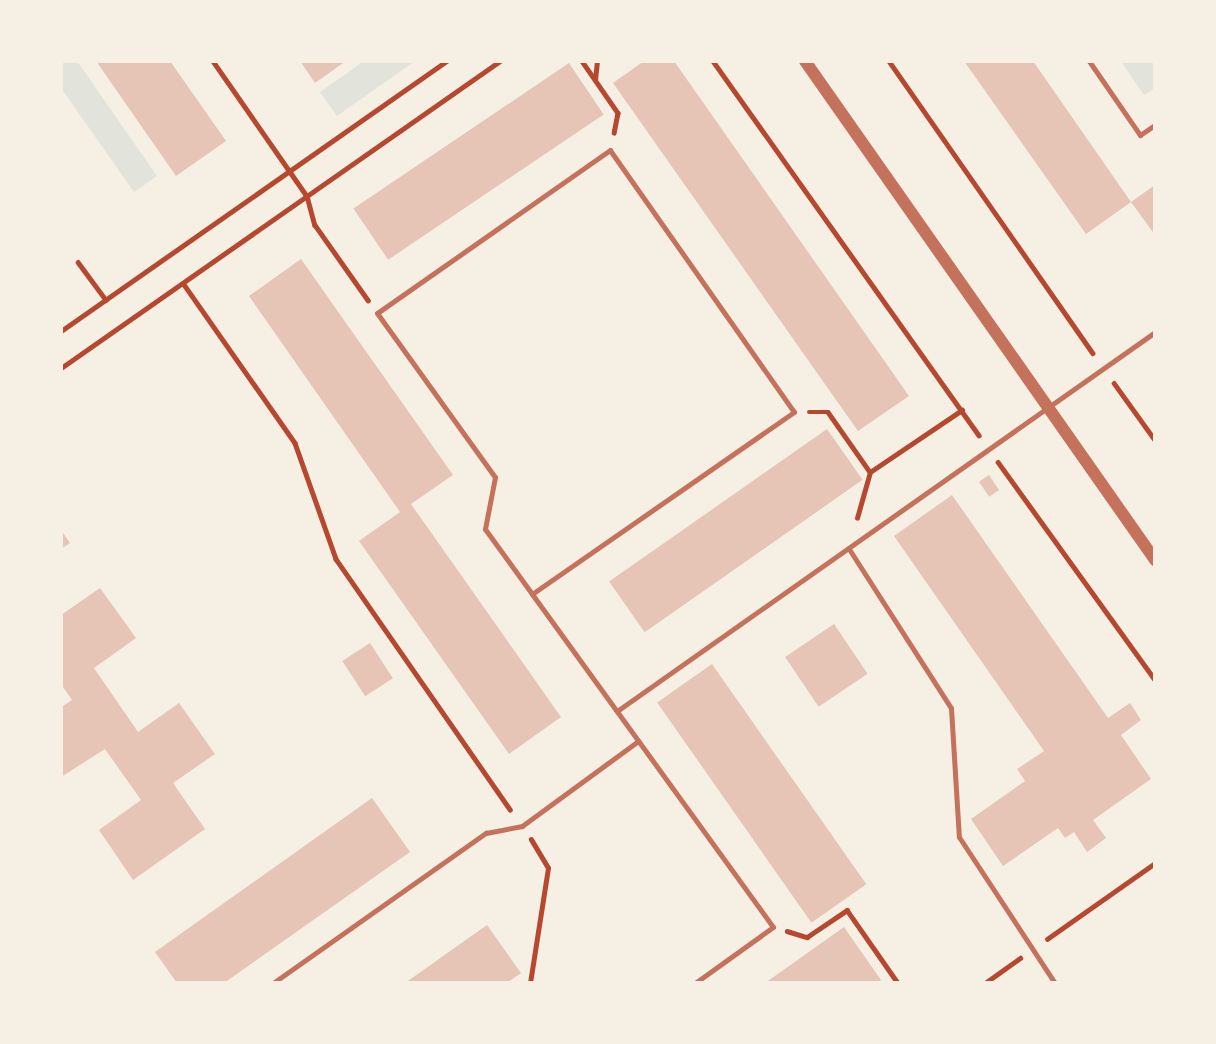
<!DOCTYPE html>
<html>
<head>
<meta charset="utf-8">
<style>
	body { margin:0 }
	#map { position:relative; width:1216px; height:1044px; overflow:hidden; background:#f6efe4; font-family:Roboto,sans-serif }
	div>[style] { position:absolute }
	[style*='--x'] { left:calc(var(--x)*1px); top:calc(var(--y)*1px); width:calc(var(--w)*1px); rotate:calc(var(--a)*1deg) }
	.green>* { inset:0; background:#e2e4dc }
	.building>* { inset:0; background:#e6c5b7; transform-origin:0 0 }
	.path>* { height:4.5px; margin:-2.25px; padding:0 2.25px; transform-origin:2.25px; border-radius:2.25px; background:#b5482f }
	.service>* { height:5px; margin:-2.5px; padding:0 2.5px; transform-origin:2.5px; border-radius:2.5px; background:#c5725c }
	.tertiary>* { height:12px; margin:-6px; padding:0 6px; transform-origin:6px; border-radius:6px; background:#c5725c }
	span { translate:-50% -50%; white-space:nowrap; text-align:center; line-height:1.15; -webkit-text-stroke:5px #f6efe4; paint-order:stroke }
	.frame { position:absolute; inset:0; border:63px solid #f6efe4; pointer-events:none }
</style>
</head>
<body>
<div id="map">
	<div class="green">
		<i style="clip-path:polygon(61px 61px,77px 61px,157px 176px,134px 192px,61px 88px)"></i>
		<i style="clip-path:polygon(364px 61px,415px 61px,337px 116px,320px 92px)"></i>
		<i style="clip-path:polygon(1121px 61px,1155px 61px,1155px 88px,1144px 95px)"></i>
	</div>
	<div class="building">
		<i style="clip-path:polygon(96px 61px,170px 61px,226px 141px,176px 176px)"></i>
		<i style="clip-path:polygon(300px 61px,346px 61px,315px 83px)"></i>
		<i style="clip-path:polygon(644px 61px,674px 61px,909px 396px,858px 431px,613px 83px)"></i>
		<i style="clip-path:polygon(964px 61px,1033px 61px,1131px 202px,1086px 234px)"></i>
		<i style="left:569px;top:63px;width:62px;height:260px;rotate:56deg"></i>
		<i style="clip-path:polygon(1155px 185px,1155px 235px,1131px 202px)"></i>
		<i style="clip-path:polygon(301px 259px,453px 475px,411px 504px,561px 717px,509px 754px,359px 541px,400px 512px,249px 296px)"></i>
		<i style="left:827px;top:429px;width:62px;height:266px;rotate:55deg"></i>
		<i style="left:989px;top:475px;width:18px;height:12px;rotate:56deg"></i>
		<i style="clip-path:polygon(952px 495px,1108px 718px,1130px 703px,1141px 720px,1121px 735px,1151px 779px,1093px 820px,1106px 838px,1087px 852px,1074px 832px,1065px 838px,1058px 828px,1003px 866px,971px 819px,1025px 781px,1017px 769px,1044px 751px,894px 536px)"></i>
		<i style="clip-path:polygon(61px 530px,70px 543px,61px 549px)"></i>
		<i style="clip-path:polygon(100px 588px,136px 638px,94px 668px,138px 732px,179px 703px,215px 754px,173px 783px,205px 829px,133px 880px,99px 830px,141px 800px,105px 749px,61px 777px,61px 707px,72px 700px,61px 684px,61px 615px)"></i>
		<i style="left:834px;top:624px;width:60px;height:59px;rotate:56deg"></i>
		<i style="left:370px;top:643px;width:42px;height:33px;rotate:57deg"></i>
		<i style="left:712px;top:664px;width:269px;height:67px;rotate:55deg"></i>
		<i style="clip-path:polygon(372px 798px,410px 852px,224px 983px,177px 983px,155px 952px)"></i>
		<i style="clip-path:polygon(487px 925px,521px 973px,507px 983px,405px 983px)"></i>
		<i style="clip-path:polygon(844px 927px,881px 980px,877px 983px,765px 983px)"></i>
	</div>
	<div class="path">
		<i style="--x:213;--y:61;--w:165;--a:55.2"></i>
		<i style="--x:307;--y:196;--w:30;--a:75"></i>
		<i style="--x:315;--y:225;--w:92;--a:54.8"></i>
		<i style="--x:582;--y:61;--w:63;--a:55.3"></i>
		<i style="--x:618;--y:113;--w:20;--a:101"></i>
		<i style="--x:713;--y:61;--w:459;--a:54.6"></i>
		<i style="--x:889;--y:61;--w:356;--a:55.1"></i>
		<i style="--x:595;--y:80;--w:19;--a:-84"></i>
		<i style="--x:78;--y:262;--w:47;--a:53.6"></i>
		<i style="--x:183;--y:283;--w:195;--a:55"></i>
		<i style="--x:295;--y:443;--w:123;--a:70.5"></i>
		<i style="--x:336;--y:559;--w:305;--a:55.2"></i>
		<i style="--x:61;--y:331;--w:471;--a:-35"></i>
		<i style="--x:61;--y:368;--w:536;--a:-34.97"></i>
		<i style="--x:1114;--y:383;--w:70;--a:54.3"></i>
		<i style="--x:809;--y:412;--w:19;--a:0"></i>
		<i style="--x:828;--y:412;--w:73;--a:55"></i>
		<i style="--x:870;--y:472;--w:111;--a:-34"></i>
		<i style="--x:998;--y:462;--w:269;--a:54.2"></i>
		<i style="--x:857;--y:518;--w:48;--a:-74.2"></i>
		<i style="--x:787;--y:931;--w:21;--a:17"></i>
		<i style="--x:807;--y:937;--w:48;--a:-34"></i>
		<i style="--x:847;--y:910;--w:89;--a:55.1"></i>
		<i style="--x:1047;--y:939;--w:132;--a:-35.1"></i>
		<i style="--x:530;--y:983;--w:116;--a:-81.1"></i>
		<i style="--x:548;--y:868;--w:33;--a:-121"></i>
		<i style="--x:985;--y:983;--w:43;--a:-35.5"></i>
	</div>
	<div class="service">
		<i style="--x:1089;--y:61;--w:90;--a:55.4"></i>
		<i style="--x:1140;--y:135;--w:18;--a:-34"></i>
		<i style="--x:849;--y:549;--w:189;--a:57.3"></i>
		<i style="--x:951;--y:708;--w:129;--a:86.5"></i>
		<i style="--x:959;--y:837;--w:175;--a:56.7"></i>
		<i style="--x:532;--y:594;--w:319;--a:-34.8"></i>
		<i style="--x:794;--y:412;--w:320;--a:-125.1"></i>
		<i style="--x:610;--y:150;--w:284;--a:145"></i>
		<i style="--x:377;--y:313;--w:202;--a:54.3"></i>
		<i style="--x:495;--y:477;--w:53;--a:100.9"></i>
		<i style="--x:485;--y:529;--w:80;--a:54.1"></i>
		<i style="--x:532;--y:594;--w:411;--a:54.1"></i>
		<i style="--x:773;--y:927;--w:96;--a:144.3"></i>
		<i style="--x:617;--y:711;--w:658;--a:-35.16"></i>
		<i style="--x:273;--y:983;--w:261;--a:-35.2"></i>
		<i style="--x:486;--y:833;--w:37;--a:-11"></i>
		<i style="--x:522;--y:826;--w:144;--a:-36.2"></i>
	</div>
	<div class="tertiary">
		<i style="--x:805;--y:61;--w:610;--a:54.95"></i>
	</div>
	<div class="frame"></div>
</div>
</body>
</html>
